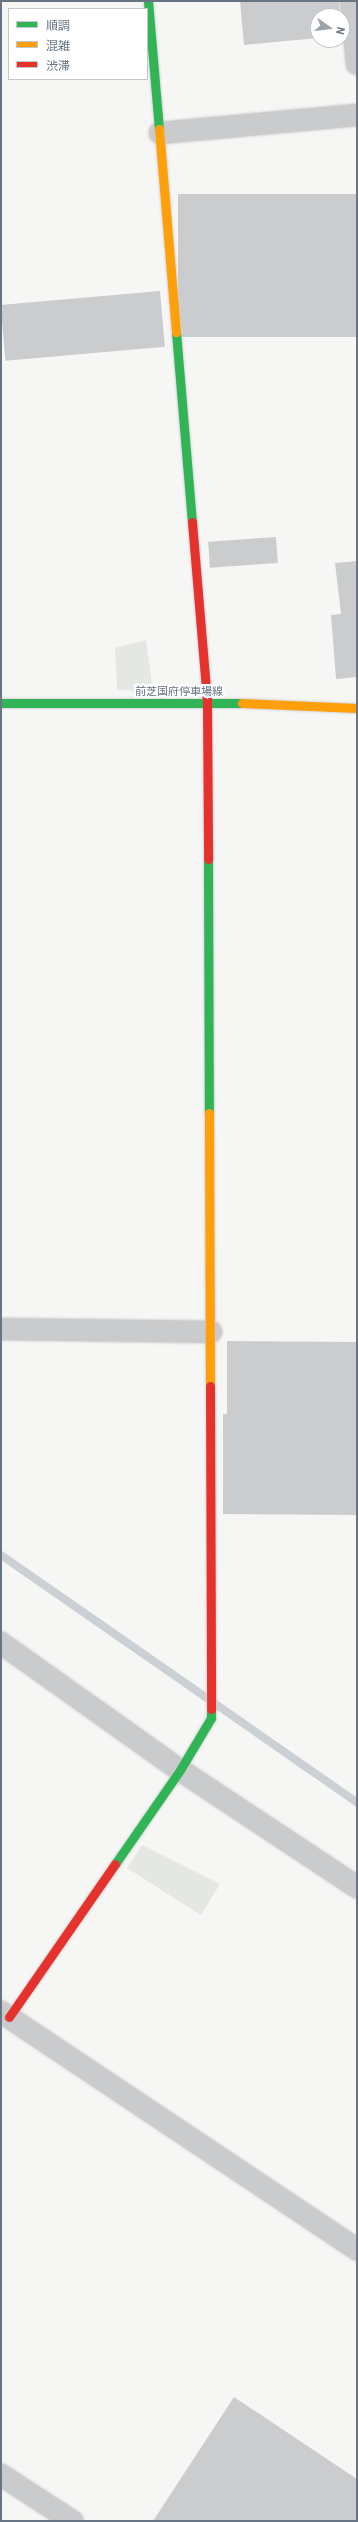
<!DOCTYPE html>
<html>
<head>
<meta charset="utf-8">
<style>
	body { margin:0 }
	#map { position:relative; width:358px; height:2522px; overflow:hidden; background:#f6f6f5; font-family:Barlow,"Noto Sans JP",sans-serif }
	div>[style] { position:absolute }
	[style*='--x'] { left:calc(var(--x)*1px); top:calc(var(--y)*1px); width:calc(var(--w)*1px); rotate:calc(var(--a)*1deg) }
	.green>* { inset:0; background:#e4e7e3 }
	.stream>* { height:8px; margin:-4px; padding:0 4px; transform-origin:4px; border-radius:4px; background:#cad0d3 }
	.building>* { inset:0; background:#cbcccd; transform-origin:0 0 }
	.roads { filter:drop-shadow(0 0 1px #d3d3d4) drop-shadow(0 0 1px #d3d3d4) }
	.street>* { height:22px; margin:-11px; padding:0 11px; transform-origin:11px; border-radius:11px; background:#cacbcc }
	.fast>* { height:9px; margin:-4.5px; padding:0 4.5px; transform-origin:4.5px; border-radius:4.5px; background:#30b455 }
	.slow>* { height:9px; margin:-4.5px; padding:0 4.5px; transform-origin:4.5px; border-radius:4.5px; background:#ff9f0a }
	.jam>* { height:9px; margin:-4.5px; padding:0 4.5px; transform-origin:4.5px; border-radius:4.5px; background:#e5322d }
	span { translate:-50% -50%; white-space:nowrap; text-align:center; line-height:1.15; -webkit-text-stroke:4px #fff; paint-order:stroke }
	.street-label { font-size:11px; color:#687583 }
	.frame { position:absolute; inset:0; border:2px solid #687583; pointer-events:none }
	.legend { position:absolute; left:8px; top:8px; width:140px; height:72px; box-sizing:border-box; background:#fff; border:1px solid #c3c8cd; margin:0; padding:5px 7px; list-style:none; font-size:12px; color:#687583 }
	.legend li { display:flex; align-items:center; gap:8px; height:20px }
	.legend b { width:20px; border:1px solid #c3c8cd }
	.north { position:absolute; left:310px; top:8px; width:40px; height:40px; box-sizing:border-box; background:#fff; border:1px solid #c3c8cd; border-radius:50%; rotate:104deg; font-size:11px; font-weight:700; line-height:16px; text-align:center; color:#687583 }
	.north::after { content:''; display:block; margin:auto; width:14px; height:18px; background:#9aa2ab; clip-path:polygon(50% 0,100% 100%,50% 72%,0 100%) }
</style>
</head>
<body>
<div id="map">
	<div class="green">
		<i style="clip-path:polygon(146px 640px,153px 691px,117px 690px,115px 648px)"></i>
		<i style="clip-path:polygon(142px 1845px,220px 1884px,201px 1915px,127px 1868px)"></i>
	</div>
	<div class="stream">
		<i style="--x:1;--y:1555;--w:433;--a:34.8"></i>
	</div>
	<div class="building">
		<i style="clip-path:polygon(240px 1px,339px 1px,340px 16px,318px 16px,318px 38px,244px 45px)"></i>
		<i style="left:357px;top:194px;width:143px;height:179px;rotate:90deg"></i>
		<i style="left:160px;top:291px;width:56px;height:160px;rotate:85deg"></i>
		<i style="left:276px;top:537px;width:26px;height:68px;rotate:86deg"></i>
		<i style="clip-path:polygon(357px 561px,357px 677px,336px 679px,331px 615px,341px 614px,335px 563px)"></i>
		<i style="clip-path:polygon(227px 1341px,357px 1342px,357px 1515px,223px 1514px,223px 1414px,227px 1414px)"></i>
		<i style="clip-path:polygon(234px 2397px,357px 2479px,357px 2521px,153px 2521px)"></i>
	</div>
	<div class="roads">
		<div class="street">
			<i style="--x:351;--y:1;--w:63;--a:84.6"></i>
			<i style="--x:160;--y:133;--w:198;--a:-5.2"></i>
			<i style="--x:1;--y:1329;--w:210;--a:0.8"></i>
			<i style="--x:1;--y:1643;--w:219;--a:35.4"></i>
			<i style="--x:180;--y:1770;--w:212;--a:33.5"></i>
			<i style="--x:1;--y:2012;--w:428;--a:33.7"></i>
			<i style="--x:1;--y:2475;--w:85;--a:32.9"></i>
		</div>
		<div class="fast">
			<i style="--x:148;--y:1;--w:128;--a:85.1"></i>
			<i style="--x:176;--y:332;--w:191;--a:85.2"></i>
			<i style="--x:1;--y:703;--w:241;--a:0"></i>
			<i style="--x:208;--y:859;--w:254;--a:89.8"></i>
			<i style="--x:115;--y:1864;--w:114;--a:-55.3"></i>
			<i style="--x:180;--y:1770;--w:61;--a:-59.2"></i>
			<i style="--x:211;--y:1718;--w:9;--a:-90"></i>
		</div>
		<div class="slow">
			<i style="--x:159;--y:129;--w:204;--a:85.2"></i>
			<i style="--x:242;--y:703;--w:115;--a:2.5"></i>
			<i style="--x:209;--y:1113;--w:273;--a:89.8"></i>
		</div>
		<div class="jam">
			<i style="--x:192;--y:522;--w:181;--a:85.2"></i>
			<i style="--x:207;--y:702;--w:157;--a:89.6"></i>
			<i style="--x:210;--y:1386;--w:323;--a:89.8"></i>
			<i style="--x:9;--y:2017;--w:186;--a:-55.3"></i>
		</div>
	</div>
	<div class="street-label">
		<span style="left:179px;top:691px">前芝国府停車場線</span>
	</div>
	<div class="frame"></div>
	<ul class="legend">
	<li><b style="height:5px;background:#30b455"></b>順調</li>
	<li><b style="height:5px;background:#ff9f0a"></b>混雑</li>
	<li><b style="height:5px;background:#e5322d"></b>渋滞</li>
	</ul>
	<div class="north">N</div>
</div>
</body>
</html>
